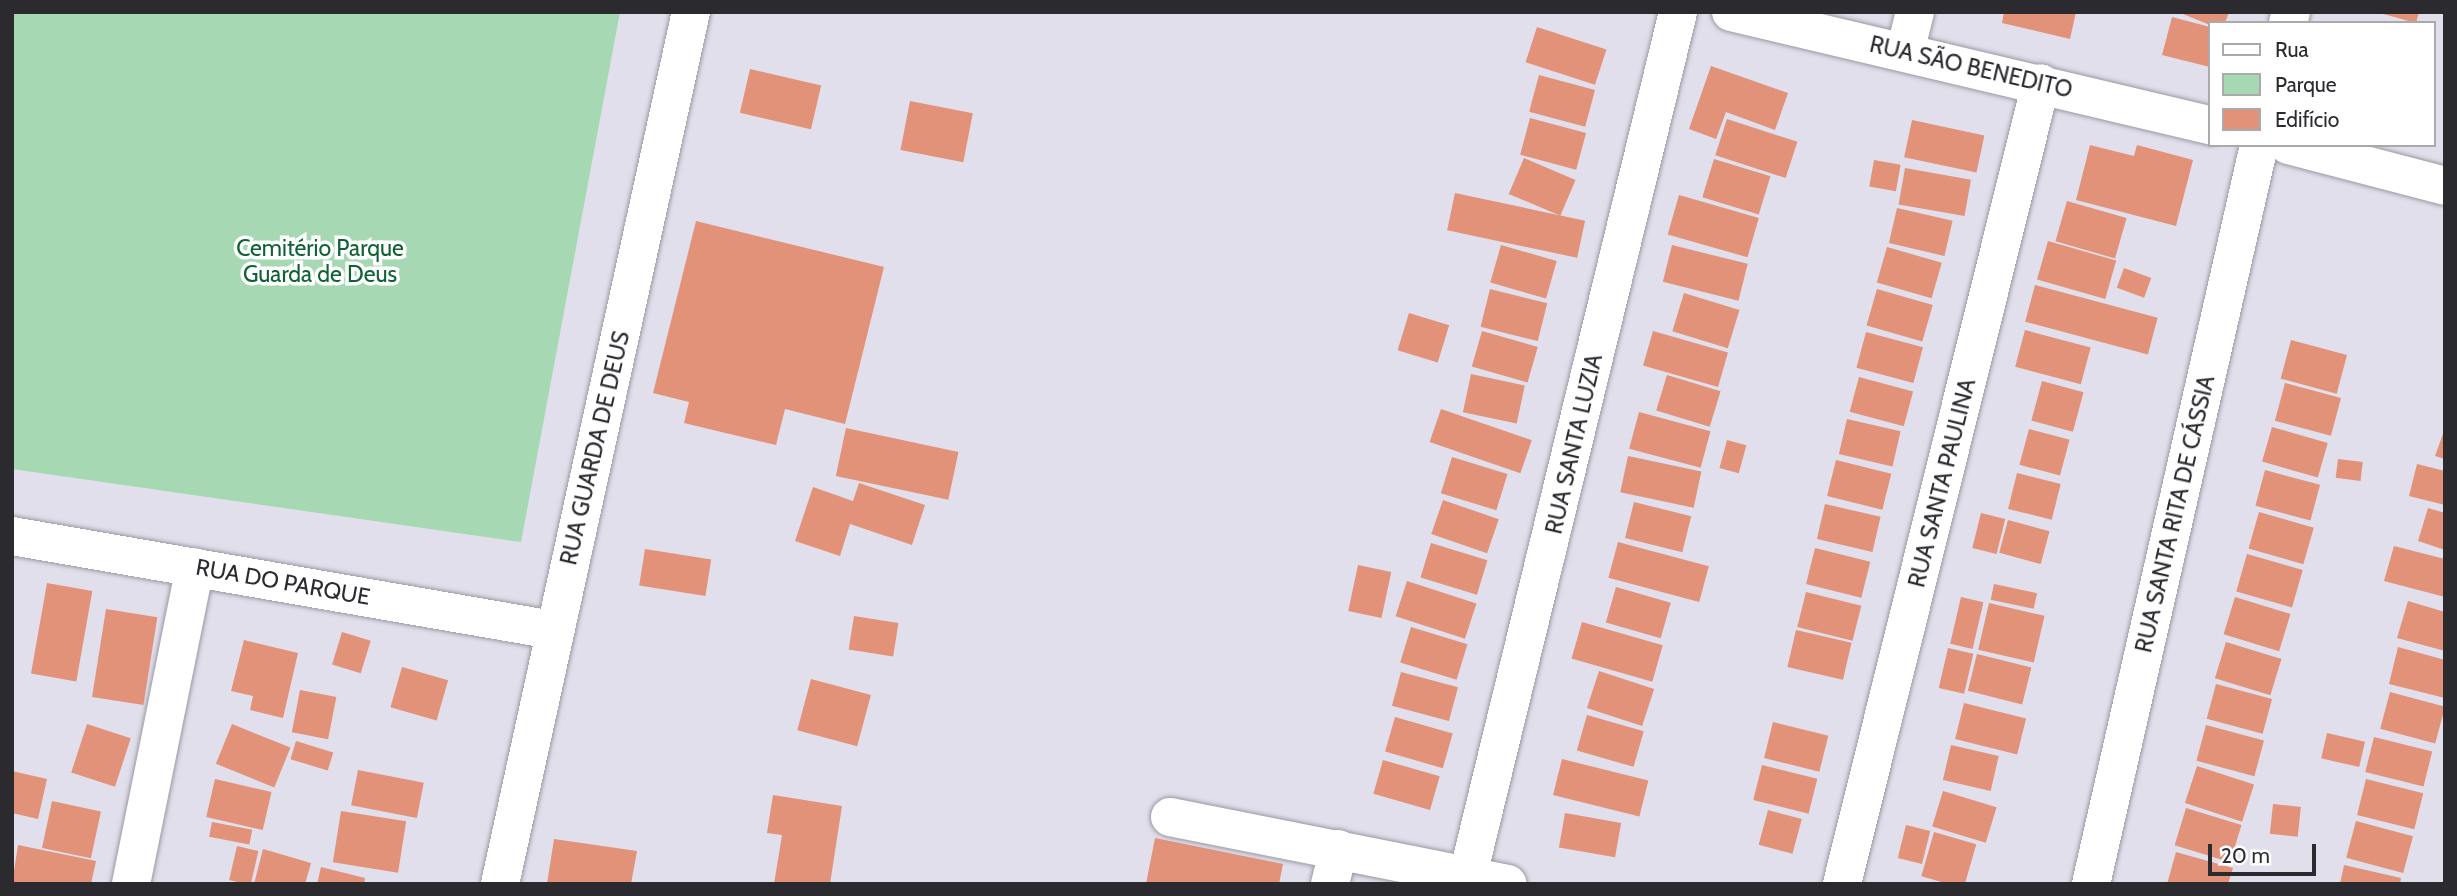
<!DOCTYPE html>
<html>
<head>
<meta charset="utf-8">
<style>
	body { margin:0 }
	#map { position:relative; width:2457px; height:896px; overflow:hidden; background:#e1dfeb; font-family:Cabin,sans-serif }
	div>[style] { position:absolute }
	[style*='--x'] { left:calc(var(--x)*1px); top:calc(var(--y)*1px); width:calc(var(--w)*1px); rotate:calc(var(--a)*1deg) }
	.green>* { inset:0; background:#a5d8b3 }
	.building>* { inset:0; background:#e19279; transform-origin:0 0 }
	.roads { filter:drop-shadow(0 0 2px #9a99a3) drop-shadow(0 0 2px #9a99a3) }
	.minor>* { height:38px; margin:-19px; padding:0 19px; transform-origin:19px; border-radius:19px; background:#fff }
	span { translate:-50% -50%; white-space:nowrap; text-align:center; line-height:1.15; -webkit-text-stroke:7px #fff; paint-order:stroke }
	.street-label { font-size:23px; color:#2b2a2f }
	.park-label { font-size:23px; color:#0e6234 }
	.frame { position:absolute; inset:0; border:14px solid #2b2a2f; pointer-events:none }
	.legend { position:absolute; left:2208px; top:21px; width:228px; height:126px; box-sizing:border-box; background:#fff; border:2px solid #aaaaac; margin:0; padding:9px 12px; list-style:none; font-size:21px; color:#2b2a2f }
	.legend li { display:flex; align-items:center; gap:14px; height:35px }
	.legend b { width:35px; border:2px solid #aaaaac }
	.scale { position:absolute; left:2208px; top:844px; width:108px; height:32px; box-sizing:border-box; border:4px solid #2b2a2f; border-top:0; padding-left:9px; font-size:21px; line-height:24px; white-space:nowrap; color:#2b2a2f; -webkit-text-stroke:5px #fff; paint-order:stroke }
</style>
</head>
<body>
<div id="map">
	<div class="green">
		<i style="clip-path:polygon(12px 12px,620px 12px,521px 542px,12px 469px)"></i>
	</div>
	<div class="building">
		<i style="clip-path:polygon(2004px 12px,2076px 12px,2070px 39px,2002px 23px)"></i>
		<i style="clip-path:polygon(2178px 12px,2229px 12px,2225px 23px,2210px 25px)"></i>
		<i style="clip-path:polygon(2376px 12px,2419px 12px,2416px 23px)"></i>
		<i style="clip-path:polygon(2172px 17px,2210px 27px,2210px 67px,2162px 55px)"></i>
		<i style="left:1537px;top:27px;width:73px;height:37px;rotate:18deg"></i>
		<i style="clip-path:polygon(1711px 66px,1788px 93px,1775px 130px,1726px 112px,1716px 139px,1689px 129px)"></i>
		<i style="left:750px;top:69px;width:73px;height:45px;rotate:13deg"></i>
		<i style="left:1539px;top:75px;width:58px;height:38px;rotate:15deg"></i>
		<i style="left:910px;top:101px;width:64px;height:50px;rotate:11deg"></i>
		<i style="left:1530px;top:118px;width:58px;height:38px;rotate:15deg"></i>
		<i style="left:1727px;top:119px;width:74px;height:38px;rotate:18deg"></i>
		<i style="left:1912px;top:120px;width:74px;height:38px;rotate:12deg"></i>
		<i style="clip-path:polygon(2090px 145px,2134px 156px,2137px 145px,2193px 160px,2176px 226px,2076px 200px)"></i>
		<i style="left:1524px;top:158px;width:56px;height:39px;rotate:23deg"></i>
		<i style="left:1714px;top:159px;width:59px;height:40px;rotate:17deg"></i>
		<i style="left:1874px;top:160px;width:27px;height:27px;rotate:10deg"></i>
		<i style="left:1905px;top:168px;width:67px;height:37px;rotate:10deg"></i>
		<i style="left:1455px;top:193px;width:133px;height:38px;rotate:12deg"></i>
		<i style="left:1679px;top:195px;width:83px;height:41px;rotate:16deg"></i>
		<i style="left:2067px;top:201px;width:62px;height:42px;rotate:16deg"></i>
		<i style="left:1897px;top:208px;width:57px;height:36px;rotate:13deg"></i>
		<i style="clip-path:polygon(696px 221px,884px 267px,845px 424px,785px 409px,776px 445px,684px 423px,689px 402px,653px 393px)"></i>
		<i style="left:2048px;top:241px;width:71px;height:40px;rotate:16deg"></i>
		<i style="left:1501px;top:245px;width:58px;height:39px;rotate:16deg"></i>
		<i style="left:1672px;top:245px;width:78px;height:38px;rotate:14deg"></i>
		<i style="left:1887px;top:247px;width:57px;height:37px;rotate:16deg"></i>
		<i style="left:2124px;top:268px;width:29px;height:21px;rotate:20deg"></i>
		<i style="left:2035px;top:285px;width:127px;height:38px;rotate:15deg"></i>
		<i style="left:1490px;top:289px;width:59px;height:39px;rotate:14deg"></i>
		<i style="left:1877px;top:289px;width:58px;height:38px;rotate:16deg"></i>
		<i style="left:1684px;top:293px;width:58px;height:40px;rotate:17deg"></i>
		<i style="left:1409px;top:313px;width:42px;height:39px;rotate:17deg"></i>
		<i style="left:2025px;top:330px;width:68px;height:38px;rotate:15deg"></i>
		<i style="left:1482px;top:331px;width:58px;height:37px;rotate:16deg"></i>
		<i style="left:1653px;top:331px;width:78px;height:36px;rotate:16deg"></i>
		<i style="left:1866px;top:332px;width:59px;height:37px;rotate:15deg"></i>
		<i style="left:2291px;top:340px;width:58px;height:40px;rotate:15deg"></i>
		<i style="left:1471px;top:374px;width:55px;height:39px;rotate:12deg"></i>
		<i style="left:1667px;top:375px;width:56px;height:37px;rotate:17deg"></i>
		<i style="left:1859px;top:377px;width:56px;height:36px;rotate:15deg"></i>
		<i style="left:2042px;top:381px;width:43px;height:41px;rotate:15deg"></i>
		<i style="left:2285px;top:383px;width:58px;height:39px;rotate:15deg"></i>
		<i style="left:1441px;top:409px;width:96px;height:35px;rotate:19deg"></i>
		<i style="left:1639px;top:412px;width:74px;height:38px;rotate:15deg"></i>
		<i style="left:1847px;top:419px;width:55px;height:36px;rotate:13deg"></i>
		<i style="left:2272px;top:427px;width:58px;height:36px;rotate:16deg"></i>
		<i style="left:846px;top:428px;width:115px;height:49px;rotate:12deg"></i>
		<i style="clip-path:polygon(2445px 428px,2445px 459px,2435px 456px)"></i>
		<i style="left:2029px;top:429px;width:42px;height:37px;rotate:15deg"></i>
		<i style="left:1727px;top:440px;width:20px;height:29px;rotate:15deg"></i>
		<i style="left:1628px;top:456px;width:75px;height:37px;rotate:12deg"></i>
		<i style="left:1452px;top:457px;width:58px;height:38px;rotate:17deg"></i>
		<i style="left:2338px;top:459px;width:25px;height:19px;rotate:7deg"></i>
		<i style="left:1836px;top:460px;width:57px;height:37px;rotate:14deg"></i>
		<i style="clip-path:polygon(2417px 464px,2445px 471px,2445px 505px,2409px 496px)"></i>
		<i style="left:2265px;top:470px;width:57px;height:37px;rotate:15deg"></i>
		<i style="left:2017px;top:473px;width:45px;height:37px;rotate:14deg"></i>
		<i style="clip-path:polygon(859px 483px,925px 505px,912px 545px,850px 524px,840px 556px,795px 541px,813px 487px,853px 501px)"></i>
		<i style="left:1443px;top:500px;width:59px;height:36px;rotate:19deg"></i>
		<i style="left:1634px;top:502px;width:59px;height:37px;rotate:14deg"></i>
		<i style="left:1825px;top:504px;width:57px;height:36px;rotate:13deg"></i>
		<i style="clip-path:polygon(2428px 508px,2445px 513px,2445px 550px,2418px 541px)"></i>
		<i style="left:2259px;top:512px;width:57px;height:38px;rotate:16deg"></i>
		<i style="left:1981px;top:513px;width:25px;height:36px;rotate:14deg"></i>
		<i style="left:2008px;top:520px;width:43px;height:34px;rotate:15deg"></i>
		<i style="left:1618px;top:542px;width:94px;height:37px;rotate:15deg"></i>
		<i style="left:1431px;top:543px;width:59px;height:36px;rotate:17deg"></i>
		<i style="clip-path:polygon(2394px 546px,2445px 559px,2445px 597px,2384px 581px)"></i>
		<i style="left:1815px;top:548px;width:57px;height:37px;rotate:14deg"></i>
		<i style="left:645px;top:549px;width:67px;height:37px;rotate:9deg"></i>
		<i style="left:2247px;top:554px;width:58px;height:39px;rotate:16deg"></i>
		<i style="left:1358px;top:565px;width:34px;height:47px;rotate:12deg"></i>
		<i style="left:1407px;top:581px;width:73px;height:37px;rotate:18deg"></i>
		<i style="left:47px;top:583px;width:46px;height:92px;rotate:10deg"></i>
		<i style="left:1994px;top:584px;width:44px;height:16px;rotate:12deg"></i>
		<i style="left:1616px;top:587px;width:57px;height:37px;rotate:16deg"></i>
		<i style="left:1806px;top:592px;width:57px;height:36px;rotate:14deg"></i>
		<i style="left:1961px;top:597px;width:23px;height:48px;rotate:13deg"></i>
		<i style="left:2235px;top:597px;width:58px;height:39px;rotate:17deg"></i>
		<i style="clip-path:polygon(2408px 601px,2445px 612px,2445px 651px,2397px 638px)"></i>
		<i style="left:1989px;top:603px;width:57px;height:48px;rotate:13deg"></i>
		<i style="left:106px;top:609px;width:52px;height:89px;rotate:9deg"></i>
		<i style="left:854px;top:616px;width:45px;height:34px;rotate:9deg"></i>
		<i style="left:1582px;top:622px;width:84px;height:38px;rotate:16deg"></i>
		<i style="left:1411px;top:627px;width:59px;height:37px;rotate:17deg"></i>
		<i style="left:1796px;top:630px;width:57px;height:38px;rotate:13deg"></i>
		<i style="left:342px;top:632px;width:30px;height:34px;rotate:17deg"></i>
		<i style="clip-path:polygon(244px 640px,298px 653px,283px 718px,250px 710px,253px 696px,231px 691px)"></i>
		<i style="left:2226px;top:642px;width:58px;height:38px;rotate:17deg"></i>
		<i style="clip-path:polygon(2398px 647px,2445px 660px,2445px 698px,2389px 684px)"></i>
		<i style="left:1948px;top:648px;width:26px;height:41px;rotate:13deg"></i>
		<i style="left:1977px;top:654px;width:56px;height:38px;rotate:14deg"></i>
		<i style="left:402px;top:667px;width:48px;height:42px;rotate:16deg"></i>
		<i style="left:1599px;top:671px;width:58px;height:39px;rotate:18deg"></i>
		<i style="left:1401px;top:672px;width:59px;height:35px;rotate:15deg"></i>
		<i style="left:811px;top:679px;width:62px;height:53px;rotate:15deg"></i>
		<i style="left:2216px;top:684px;width:58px;height:36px;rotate:15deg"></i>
		<i style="left:300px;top:690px;width:37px;height:43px;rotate:11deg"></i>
		<i style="left:2390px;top:692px;width:57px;height:38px;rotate:15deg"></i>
		<i style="left:1964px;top:703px;width:64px;height:37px;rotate:14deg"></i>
		<i style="left:1587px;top:715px;width:59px;height:37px;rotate:16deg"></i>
		<i style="left:1395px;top:717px;width:60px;height:36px;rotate:16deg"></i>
		<i style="left:1773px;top:722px;width:57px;height:37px;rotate:14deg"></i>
		<i style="left:87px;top:724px;width:46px;height:51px;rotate:18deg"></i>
		<i style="left:232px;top:724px;width:63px;height:43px;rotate:22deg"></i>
		<i style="left:2206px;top:725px;width:60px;height:37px;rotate:15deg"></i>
		<i style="left:2327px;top:733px;width:39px;height:26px;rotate:13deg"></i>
		<i style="left:2374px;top:737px;width:60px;height:36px;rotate:14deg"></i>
		<i style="left:296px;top:741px;width:39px;height:19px;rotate:17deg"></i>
		<i style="left:1951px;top:745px;width:49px;height:36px;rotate:13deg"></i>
		<i style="left:1562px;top:759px;width:89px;height:37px;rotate:14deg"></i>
		<i style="left:1383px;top:760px;width:59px;height:35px;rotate:16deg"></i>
		<i style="left:1762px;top:765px;width:57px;height:36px;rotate:14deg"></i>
		<i style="left:2197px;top:766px;width:60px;height:39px;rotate:18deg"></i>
		<i style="left:358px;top:770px;width:67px;height:36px;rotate:11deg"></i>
		<i style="clip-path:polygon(12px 771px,47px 779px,38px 819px,12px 813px)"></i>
		<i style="left:215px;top:779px;width:58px;height:39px;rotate:13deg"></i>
		<i style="left:2366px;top:779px;width:59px;height:37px;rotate:14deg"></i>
		<i style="left:1943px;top:791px;width:56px;height:37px;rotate:17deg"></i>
		<i style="clip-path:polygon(773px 795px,842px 806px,830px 884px,774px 884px,782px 835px,767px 833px)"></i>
		<i style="left:52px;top:801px;width:50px;height:48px;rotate:12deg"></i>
		<i style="left:2273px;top:804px;width:28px;height:30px;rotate:6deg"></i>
		<i style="left:2186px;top:808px;width:58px;height:39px;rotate:17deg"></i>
		<i style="left:1768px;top:810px;width:35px;height:36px;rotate:15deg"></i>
		<i style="left:341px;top:811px;width:66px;height:52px;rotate:9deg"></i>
		<i style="left:1565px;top:813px;width:57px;height:35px;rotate:10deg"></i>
		<i style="left:2356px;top:821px;width:59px;height:38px;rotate:15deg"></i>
		<i style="left:212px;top:822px;width:41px;height:15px;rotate:11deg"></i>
		<i style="left:1906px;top:825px;width:25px;height:34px;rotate:14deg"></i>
		<i style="left:1934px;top:832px;width:44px;height:46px;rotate:16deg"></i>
		<i style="clip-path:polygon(1155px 838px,1283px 864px,1279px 884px,1146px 884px)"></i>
		<i style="clip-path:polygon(554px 839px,637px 851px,631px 884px,547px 884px)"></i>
		<i style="clip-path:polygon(18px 845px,96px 861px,91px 884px,12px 884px)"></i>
		<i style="left:237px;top:846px;width:22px;height:35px;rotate:13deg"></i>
		<i style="clip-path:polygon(263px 849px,311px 863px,305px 884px,254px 884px)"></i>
		<i style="clip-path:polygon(2176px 852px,2233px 868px,2228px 884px,2167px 884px)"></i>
		<i style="clip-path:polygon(2344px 865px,2401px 878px,2400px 884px,2340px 884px)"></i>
		<i style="clip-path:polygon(321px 867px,365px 878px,364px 884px,317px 884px)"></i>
	</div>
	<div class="roads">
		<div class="minor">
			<i style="--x:1731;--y:12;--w:492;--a:13.3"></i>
			<i style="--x:2288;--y:23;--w:11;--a:-75"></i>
			<i style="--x:1905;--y:52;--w:41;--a:-76"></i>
			<i style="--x:2288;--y:145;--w:162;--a:14.6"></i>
			<i style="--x:12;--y:536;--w:549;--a:9.86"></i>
			<i style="--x:1170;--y:817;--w:344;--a:11.2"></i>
			<i style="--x:1468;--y:875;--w:888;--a:-76.32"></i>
			<i style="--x:131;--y:884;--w:323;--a:-78.6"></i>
			<i style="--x:500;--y:884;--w:893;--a:-77.65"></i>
			<i style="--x:1330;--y:884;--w:36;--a:-76"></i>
			<i style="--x:1842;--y:884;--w:825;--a:-76.05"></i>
			<i style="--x:2091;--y:884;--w:758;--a:-77.19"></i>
		</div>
	</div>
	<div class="street-label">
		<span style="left:1971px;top:67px;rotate:13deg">RUA SÃO BENEDITO</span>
		<span style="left:1574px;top:444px;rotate:-77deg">RUA SANTA LUZIA</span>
		<span style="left:595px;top:448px;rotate:-77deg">RUA GUARDA DE DEUS</span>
		<span style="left:1942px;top:483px;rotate:-76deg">RUA SANTA PAULINA</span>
		<span style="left:2175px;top:514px;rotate:-77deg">RUA SANTA RITA DE CÁSSIA</span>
		<span style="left:283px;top:582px;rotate:10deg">RUA DO PARQUE</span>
	</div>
	<div class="park-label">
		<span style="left:320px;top:261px">Cemitério Parque<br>Guarda de Deus</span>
	</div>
	<div class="frame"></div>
	<ul class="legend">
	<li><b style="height:9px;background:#fff"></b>Rua</li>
	<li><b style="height:19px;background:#a5d8b3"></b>Parque</li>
	<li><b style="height:19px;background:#e19279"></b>Edifício</li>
	</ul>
	<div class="scale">20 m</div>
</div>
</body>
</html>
